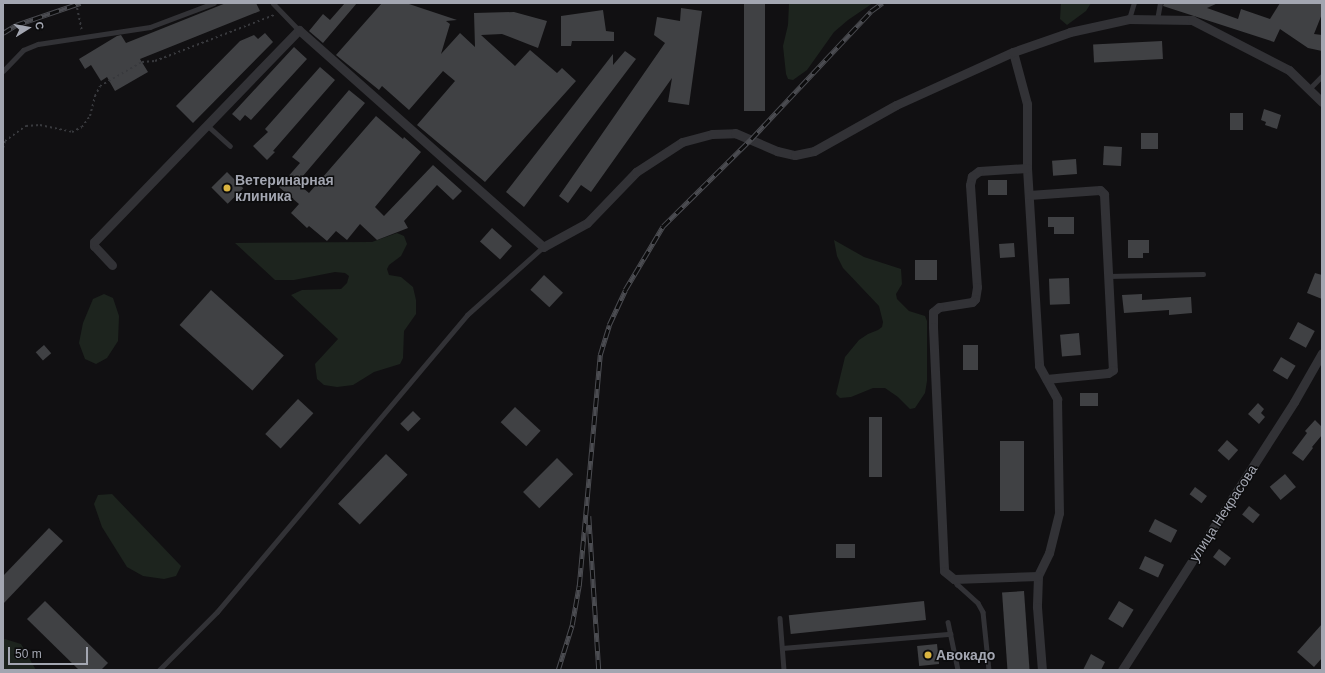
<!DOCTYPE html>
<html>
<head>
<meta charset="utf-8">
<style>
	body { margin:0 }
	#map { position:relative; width:1325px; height:673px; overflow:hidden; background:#111012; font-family:Arial,sans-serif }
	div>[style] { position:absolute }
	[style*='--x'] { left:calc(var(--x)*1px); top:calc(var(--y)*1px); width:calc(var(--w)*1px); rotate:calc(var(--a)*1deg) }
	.green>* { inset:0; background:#1d241e }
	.building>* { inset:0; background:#404144; transform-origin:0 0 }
	.path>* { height:2px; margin-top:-1px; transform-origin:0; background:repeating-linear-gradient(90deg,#38393d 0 2px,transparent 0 5px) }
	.service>* { height:4.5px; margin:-2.25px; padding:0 2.25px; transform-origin:2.25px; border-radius:2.25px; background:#323236 }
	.minor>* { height:9px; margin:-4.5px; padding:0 4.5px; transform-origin:4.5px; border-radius:4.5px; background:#323236 }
	.rail>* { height:4.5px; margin-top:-2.25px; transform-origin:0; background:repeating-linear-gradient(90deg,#0c0c0d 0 9px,#4b4c51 0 18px); box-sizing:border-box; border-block:1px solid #4b4c51 }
	.dots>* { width:11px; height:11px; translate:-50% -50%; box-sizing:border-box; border:2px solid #0c0c0d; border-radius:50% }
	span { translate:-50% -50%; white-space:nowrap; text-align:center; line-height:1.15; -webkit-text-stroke:3px #0c0c0d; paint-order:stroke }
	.poi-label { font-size:14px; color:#a3a6b1; font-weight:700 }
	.left { translate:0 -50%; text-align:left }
	.street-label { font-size:14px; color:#a3a6b1 }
	.frame { position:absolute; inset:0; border:4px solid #a3a6b1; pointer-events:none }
	.north { position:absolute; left:8px; top:8px; width:40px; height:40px; -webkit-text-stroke:3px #0c0c0d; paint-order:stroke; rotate:79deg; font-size:11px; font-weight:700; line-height:16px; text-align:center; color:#a3a6b1 }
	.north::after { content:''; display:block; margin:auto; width:14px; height:18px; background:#a3a6b1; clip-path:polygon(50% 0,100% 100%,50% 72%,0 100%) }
	.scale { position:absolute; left:8px; top:647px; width:80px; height:18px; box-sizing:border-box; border:2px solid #a3a6b1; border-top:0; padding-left:5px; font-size:12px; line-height:14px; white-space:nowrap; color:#a3a6b1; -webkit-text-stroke:3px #0c0c0d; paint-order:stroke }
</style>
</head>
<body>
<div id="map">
	<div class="green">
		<i style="clip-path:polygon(789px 3px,873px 3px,848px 20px,834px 32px,807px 70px,793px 80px,788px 79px,786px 74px,783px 46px,788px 25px)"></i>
		<i style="clip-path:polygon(1061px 3px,1091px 3px,1086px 11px,1067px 25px,1060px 19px)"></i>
		<i style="clip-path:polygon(397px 233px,404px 236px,407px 244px,401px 256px,389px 265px,387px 269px,389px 275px,401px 277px,413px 287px,416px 300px,416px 314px,404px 331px,403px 358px,400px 364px,374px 372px,353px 385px,337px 387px,324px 385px,317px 379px,315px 364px,338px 339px,291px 295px,302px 290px,341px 289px,347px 283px,349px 276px,345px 273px,335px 272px,294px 280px,275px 280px,235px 243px,372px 242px)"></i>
		<i style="clip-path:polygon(834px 240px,864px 257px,901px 269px,902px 284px,896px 294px,897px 299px,909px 311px,925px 316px,927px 321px,927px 381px,925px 393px,915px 408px,910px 409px,898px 397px,885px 388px,873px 388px,851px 397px,840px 398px,836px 394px,845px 357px,859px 340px,868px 334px,878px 330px,882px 327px,883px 322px,879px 306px,843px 268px,837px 256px)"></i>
		<i style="clip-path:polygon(104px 294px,113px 298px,119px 316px,118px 341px,107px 358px,96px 364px,85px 359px,79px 343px,83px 323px,93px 299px)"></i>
		<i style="clip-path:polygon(112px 494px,181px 566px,176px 576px,164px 579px,143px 576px,127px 567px,102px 527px,94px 504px,98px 495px)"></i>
		<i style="clip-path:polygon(5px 639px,21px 644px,36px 670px,3px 670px,3px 640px)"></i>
	</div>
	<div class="building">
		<i style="clip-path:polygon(226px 3px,256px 3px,260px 11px,140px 59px,148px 72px,115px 91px,107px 77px,101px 81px,91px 65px,85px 69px,79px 59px,117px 36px,121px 35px,126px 43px)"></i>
		<i style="clip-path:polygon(345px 3px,357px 3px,323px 43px,309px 31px,323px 14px,330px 20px)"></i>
		<i style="clip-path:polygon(382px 3px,406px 3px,457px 20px,446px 21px,450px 24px,441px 54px,460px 33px,475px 47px,474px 13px,514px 12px,547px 21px,538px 48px,502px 34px,481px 35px,515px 66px,530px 50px,557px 73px,562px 68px,576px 81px,485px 182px,417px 125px,455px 81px,443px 71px,409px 110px,382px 86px,379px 90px,336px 55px)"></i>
		<i style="left:744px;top:3px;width:21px;height:108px"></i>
		<i style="clip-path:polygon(1164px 3px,1218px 3px,1207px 8px,1238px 19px,1241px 9px,1270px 19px,1280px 3px,1322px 3px,1322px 14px,1314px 34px,1322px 35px,1322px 51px,1308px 48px,1280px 29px,1274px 42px,1163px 6px)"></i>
		<i style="clip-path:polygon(681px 8px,702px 11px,689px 105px,668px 102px,672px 78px,591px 192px,581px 185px,568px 203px,559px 196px,665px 43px,654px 35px,657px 17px,680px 21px)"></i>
		<i style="clip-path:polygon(603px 10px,606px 31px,614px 32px,614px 41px,572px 41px,571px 46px,561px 46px,561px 16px)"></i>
		<i style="clip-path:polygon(265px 33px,273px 42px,193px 123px,176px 106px,240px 41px,254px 35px,258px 39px)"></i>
		<i style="left:1162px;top:41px;width:18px;height:69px;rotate:87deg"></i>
		<i style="clip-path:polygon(294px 47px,307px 59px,251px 120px,245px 115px,240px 121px,232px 114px)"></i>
		<i style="clip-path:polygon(625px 51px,636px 59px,524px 207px,506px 192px,613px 54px,613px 65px)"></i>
		<i style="clip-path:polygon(320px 67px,335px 80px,273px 151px,275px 152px,267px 160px,253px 146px,268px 132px,265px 129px)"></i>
		<i style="clip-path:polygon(349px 90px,365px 103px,297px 183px,309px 193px,376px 116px,403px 139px,404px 137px,421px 152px,375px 207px,384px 216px,433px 165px,462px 191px,453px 200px,437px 185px,404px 221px,408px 228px,377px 240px,360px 224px,347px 240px,336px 231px,327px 241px,309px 226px,307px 228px,291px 213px,299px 204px,279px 187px,300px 163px,292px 157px)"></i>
		<i style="clip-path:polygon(1264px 109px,1281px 115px,1277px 129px,1265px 125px,1266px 122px,1261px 120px)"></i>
		<i style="left:1230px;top:113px;width:13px;height:17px"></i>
		<i style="left:1158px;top:133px;width:16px;height:17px;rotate:90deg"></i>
		<i style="left:1104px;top:146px;width:18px;height:19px;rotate:3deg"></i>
		<i style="left:1076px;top:159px;width:15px;height:24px;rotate:86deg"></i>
		<i style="left:227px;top:172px;width:23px;height:22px;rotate:45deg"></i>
		<i style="left:988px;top:180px;width:19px;height:15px"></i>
		<i style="clip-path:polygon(1048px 217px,1074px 217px,1074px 234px,1054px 234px,1054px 227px,1048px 227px)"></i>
		<i style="left:492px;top:228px;width:27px;height:18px;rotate:42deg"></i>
		<i style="clip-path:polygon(1128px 240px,1149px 240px,1149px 253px,1143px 253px,1143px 258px,1128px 258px)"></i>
		<i style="left:1014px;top:243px;width:14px;height:15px;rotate:86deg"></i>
		<i style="left:915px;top:260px;width:22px;height:20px"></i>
		<i style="clip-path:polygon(1315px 273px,1322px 275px,1322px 299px,1307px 293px)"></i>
		<i style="left:544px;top:275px;width:26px;height:20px;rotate:43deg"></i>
		<i style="left:1069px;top:278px;width:26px;height:20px;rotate:88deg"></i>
		<i style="left:211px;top:290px;width:98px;height:47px;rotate:42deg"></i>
		<i style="clip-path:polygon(1142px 294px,1142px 300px,1191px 297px,1192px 313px,1169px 315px,1169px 310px,1124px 313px,1122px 295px)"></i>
		<i style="left:1298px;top:322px;width:19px;height:19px;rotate:28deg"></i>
		<i style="left:1079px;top:333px;width:22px;height:19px;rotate:85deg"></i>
		<i style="left:44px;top:345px;width:11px;height:11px;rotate:49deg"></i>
		<i style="left:978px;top:345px;width:25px;height:15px;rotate:90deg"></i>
		<i style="left:1281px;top:357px;width:17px;height:16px;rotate:31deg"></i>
		<i style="left:1098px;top:393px;width:13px;height:18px;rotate:90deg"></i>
		<i style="left:298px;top:399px;width:21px;height:48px;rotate:43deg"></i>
		<i style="clip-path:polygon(1258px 403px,1264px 409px,1261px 413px,1265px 417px,1259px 424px,1248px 414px)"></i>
		<i style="left:515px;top:407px;width:35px;height:21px;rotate:43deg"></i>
		<i style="left:413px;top:411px;width:11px;height:18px;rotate:45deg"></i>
		<i style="left:869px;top:417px;width:13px;height:60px"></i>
		<i style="clip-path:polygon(1315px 420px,1322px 427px,1322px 435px,1312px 447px,1313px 448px,1303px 461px,1292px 453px,1307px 433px,1305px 431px)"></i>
		<i style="left:1227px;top:440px;width:15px;height:14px;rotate:42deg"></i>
		<i style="left:1000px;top:441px;width:24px;height:70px"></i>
		<i style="left:386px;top:454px;width:30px;height:69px;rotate:44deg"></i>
		<i style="left:557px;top:458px;width:23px;height:48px;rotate:45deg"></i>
		<i style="left:1285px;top:474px;width:17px;height:20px;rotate:50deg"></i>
		<i style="left:1195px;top:487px;width:15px;height:9px;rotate:37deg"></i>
		<i style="left:1249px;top:506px;width:14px;height:11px;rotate:39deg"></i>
		<i style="left:1155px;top:519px;width:25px;height:14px;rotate:27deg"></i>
		<i style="clip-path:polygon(49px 528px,63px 541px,3px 604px,3px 576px)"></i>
		<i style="left:855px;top:544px;width:14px;height:19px;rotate:90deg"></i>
		<i style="left:1219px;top:549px;width:15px;height:10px;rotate:37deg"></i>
		<i style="left:1145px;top:556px;width:21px;height:14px;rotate:25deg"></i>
		<i style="left:1024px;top:591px;width:79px;height:22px;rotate:86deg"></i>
		<i style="clip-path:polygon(45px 601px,108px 663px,101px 670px,79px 670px,27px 619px)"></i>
		<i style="left:924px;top:601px;width:19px;height:136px;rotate:84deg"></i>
		<i style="left:1119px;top:601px;width:17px;height:21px;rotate:31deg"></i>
		<i style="clip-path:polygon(1322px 624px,1322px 658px,1314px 667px,1297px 652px)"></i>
		<i style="left:937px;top:644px;width:20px;height:20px;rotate:84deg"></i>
		<i style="clip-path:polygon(1091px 654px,1105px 662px,1101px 670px,1083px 670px)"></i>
	</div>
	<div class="path">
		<i style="--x:76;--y:3;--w:29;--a:78"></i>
		<i style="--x:3;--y:148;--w:7;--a:-74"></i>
		<i style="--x:5;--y:141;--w:26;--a:-36"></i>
		<i style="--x:26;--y:126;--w:14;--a:-4"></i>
		<i style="--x:40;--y:125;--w:33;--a:12"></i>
		<i style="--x:72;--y:132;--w:11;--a:-27"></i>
		<i style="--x:82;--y:127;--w:14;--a:-54"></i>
		<i style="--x:90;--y:116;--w:21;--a:-76"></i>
		<i style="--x:95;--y:96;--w:11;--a:-63"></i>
		<i style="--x:100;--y:86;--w:48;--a:-29.7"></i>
		<i style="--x:142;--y:62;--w:13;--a:-4"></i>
		<i style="--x:155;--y:61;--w:128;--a:-21.1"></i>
	</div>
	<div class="service">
		<i style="--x:273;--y:3;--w:37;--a:46"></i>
		<i style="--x:1129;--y:19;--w:17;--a:-73"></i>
		<i style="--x:1157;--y:20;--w:17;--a:-80"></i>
		<i style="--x:3;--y:71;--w:29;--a:-46"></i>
		<i style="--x:23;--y:50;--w:16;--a:-22"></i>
		<i style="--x:38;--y:44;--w:113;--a:-8.6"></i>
		<i style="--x:150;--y:27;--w:68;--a:-20.6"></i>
		<i style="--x:1309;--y:89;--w:18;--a:-45"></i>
		<i style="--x:207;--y:125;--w:31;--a:42"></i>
		<i style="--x:1108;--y:276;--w:95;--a:-1.2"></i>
		<i style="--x:954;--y:579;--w:6;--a:59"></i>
		<i style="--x:957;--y:584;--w:28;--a:42"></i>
		<i style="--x:978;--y:603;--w:10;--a:61"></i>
		<i style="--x:983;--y:612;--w:58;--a:84.1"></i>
		<i style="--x:780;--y:618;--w:52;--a:85.6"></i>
		<i style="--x:948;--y:622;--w:49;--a:78.2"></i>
		<i style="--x:782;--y:648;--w:169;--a:-4.8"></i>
		<i style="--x:159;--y:670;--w:82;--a:-45"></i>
		<i style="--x:217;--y:612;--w:388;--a:-49.9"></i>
		<i style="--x:467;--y:315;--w:102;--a:-41.8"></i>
	</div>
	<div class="minor">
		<i style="--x:1013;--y:52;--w:54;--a:74.9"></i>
		<i style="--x:1027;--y:104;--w:64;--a:90"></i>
		<i style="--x:1027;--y:168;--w:198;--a:86.5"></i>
		<i style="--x:1039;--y:366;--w:38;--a:61"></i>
		<i style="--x:1057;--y:399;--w:114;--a:89"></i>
		<i style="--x:1059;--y:513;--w:41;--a:104"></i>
		<i style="--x:1049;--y:553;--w:25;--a:116"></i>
		<i style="--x:1038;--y:576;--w:31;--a:92"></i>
		<i style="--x:1037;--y:607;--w:63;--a:85.5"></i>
		<i style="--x:1027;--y:168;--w:48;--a:176.4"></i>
		<i style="--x:979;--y:171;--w:9;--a:144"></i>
		<i style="--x:972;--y:176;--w:9;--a:103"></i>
		<i style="--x:970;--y:185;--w:102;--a:86.1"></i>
		<i style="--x:977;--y:287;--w:12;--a:99"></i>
		<i style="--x:975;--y:299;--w:4;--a:135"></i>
		<i style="--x:972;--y:302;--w:33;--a:171"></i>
		<i style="--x:939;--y:307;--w:8;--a:140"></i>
		<i style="--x:933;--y:312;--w:15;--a:90"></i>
		<i style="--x:933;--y:327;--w:244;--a:87.4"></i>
		<i style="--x:944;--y:571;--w:13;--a:39"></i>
		<i style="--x:954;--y:579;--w:84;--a:-2"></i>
		<i style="--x:1029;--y:195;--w:71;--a:-4"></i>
		<i style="--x:1100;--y:190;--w:6;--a:45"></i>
		<i style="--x:1104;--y:194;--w:176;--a:87.1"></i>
		<i style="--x:1113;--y:370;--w:6;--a:149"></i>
		<i style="--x:1108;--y:373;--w:62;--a:174.5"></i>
		<i style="--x:112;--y:265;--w:26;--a:-133"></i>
		<i style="--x:94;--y:246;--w:4;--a:-90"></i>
		<i style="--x:94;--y:242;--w:295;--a:-46"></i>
		<i style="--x:299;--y:30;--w:327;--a:41.6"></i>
		<i style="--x:543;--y:247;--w:50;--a:-28.6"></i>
		<i style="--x:587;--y:223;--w:71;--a:-46.1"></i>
		<i style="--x:636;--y:172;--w:55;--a:-33.1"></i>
		<i style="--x:682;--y:142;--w:31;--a:-15"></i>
		<i style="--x:712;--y:134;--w:23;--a:-2"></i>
		<i style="--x:735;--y:133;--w:46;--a:23.2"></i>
		<i style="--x:777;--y:151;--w:18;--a:13"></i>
		<i style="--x:795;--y:155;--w:19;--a:-12"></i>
		<i style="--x:814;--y:151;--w:94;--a:-29.3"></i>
		<i style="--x:896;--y:105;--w:128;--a:-24.4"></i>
		<i style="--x:1013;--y:52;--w:60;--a:-19.3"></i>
		<i style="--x:1070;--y:32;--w:60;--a:-12.4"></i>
		<i style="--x:1129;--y:19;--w:63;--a:0.9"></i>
		<i style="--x:1192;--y:20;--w:109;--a:27.3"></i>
		<i style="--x:1289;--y:70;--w:46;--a:44.1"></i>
		<i style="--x:1122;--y:670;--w:318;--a:-57.3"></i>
		<i style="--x:1294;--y:402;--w:56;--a:-60.3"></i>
	</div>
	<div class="rail">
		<i style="--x:3;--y:33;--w:15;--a:-32"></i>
		<i style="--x:16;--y:25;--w:68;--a:-19"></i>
		<i style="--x:589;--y:516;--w:154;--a:86.3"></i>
		<i style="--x:558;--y:670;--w:47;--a:-72.7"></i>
		<i style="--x:572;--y:625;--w:40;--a:-80"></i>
		<i style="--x:579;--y:586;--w:232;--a:-84.8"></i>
		<i style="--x:600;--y:355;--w:31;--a:-73"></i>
		<i style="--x:609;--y:325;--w:38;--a:-65"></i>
		<i style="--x:625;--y:290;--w:74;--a:-59.3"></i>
		<i style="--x:663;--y:226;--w:124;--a:-44.7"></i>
		<i style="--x:751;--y:139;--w:175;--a:-46.8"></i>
		<i style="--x:871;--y:11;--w:14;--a:-36"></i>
	</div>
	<div class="dots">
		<i style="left:227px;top:188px;background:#dab440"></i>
		<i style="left:928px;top:655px;background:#dab440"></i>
	</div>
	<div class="poi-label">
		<span class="left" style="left:235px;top:188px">Ветеринарная<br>клиника</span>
		<span class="left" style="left:936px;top:655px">Авокадо</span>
	</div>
	<div class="street-label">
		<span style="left:1223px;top:513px;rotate:-57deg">улица Некрасова</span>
	</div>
	<div class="frame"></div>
	<div class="north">С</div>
	<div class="scale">50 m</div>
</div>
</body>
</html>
